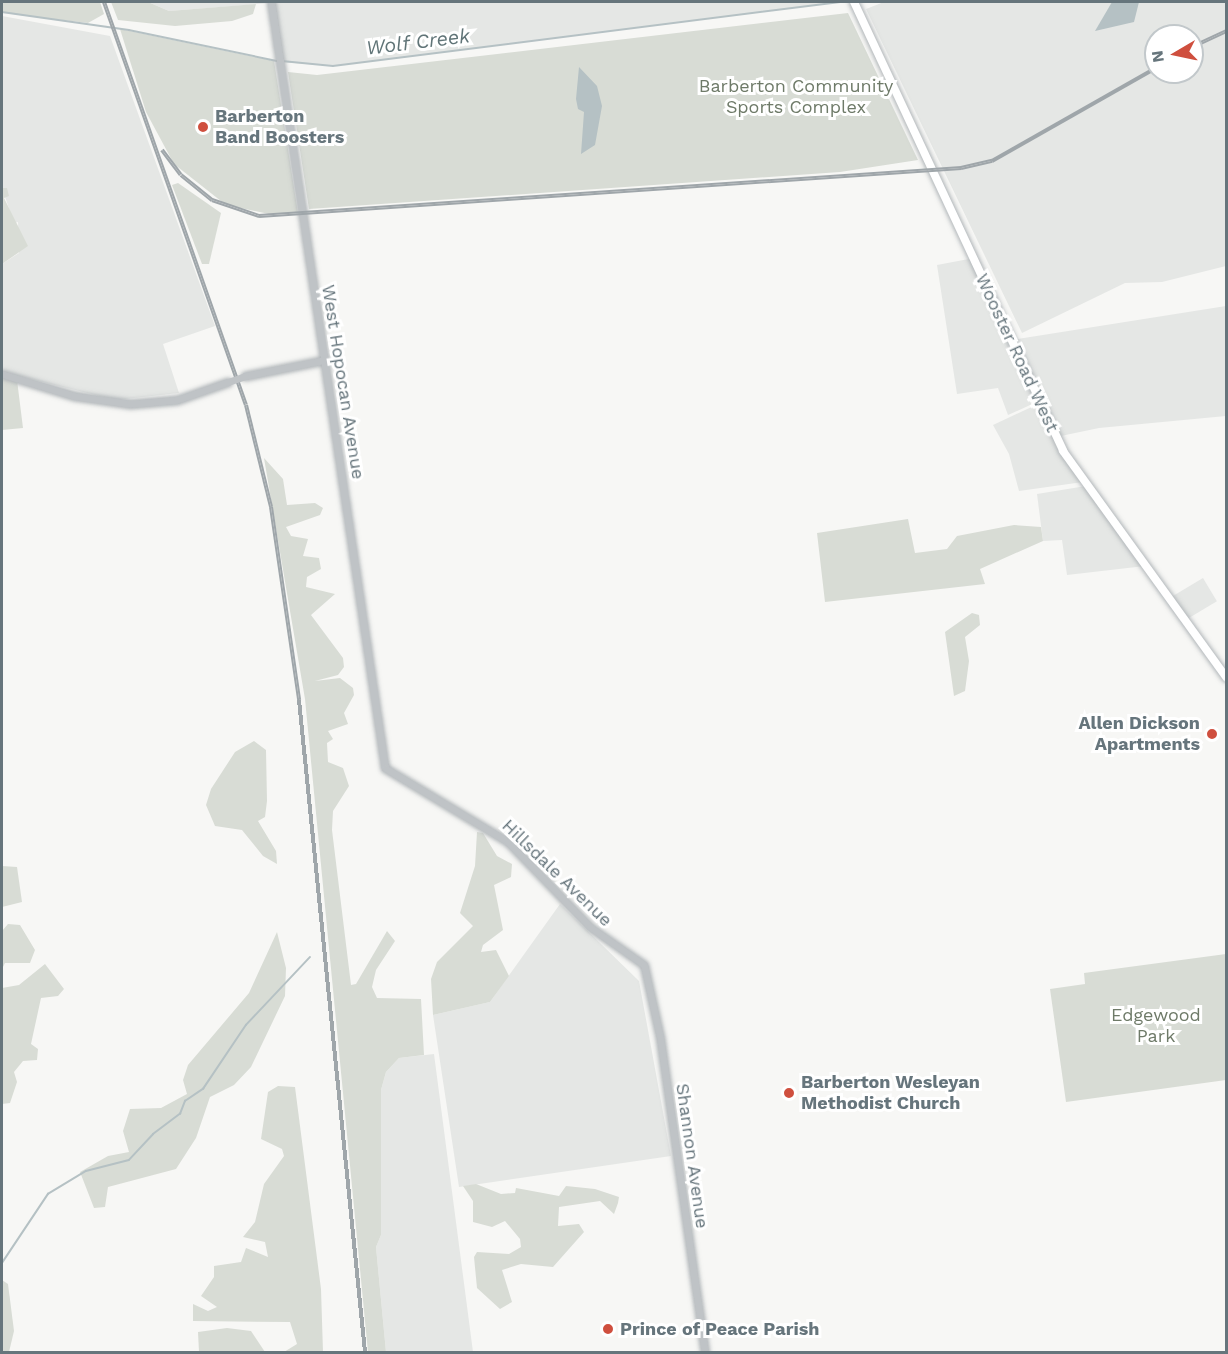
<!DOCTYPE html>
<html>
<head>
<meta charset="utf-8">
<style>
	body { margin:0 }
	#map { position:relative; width:1228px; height:1354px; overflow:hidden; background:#f7f7f5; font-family:"Work Sans",sans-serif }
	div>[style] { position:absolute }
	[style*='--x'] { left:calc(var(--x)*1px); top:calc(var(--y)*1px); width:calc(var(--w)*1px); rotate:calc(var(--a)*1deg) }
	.built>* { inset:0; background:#e5e7e5; transform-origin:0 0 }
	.green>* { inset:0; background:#d8dcd5 }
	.water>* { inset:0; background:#b5c1c4 }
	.stream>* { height:1.5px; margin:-0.75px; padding:0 0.75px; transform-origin:0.75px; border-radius:0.75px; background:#b5c1c4 }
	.roads { filter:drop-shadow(0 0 2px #b2b7ba) drop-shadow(0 0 2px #b2b7ba) }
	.tertiary>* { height:7px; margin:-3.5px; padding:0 3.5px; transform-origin:3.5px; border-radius:3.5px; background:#bfc3c6 }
	.secondary>* { height:8px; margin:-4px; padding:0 4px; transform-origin:4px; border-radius:4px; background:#fff }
	.rail>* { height:4px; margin-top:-2px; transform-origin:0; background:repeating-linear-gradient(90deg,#fff 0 4.5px,#9fa6aa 0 9px); box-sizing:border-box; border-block:2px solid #9fa6aa }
	.tertiary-bridge>* { height:7px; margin:-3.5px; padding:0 3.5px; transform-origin:3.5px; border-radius:3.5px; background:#bfc3c6 }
	.dots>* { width:16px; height:16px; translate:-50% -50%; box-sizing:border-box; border:3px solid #fff; border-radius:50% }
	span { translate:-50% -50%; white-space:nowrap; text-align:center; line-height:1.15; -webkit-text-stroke:6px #fff; paint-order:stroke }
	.park-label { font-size:18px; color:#6e7a68 }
	.poi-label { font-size:18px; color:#66757c; font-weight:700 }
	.left { translate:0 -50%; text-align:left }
	.right { translate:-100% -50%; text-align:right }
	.street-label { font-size:18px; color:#66757c }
	.water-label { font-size:20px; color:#607477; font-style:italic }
	.frame { position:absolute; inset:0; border:3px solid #66757c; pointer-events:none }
	.north { position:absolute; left:1144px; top:24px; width:60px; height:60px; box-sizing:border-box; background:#fff; border:2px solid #c2c8cb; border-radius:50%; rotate:261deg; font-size:16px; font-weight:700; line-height:24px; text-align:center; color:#66757c }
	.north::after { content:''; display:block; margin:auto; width:21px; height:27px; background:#cf4f3e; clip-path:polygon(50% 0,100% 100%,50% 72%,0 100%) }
</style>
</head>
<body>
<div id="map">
	<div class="built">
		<i style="clip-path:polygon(148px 2px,840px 2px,333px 66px,281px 62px,271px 3px,169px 11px)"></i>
		<i style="clip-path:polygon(evenodd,884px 2px,1226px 2px,1226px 266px,1162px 282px,1125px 283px,1022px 333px,866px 9px,884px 2px,1156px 36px,1192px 36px,1192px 72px,1156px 72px,1156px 36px)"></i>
		<i style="clip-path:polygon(2px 16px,110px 36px,215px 326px,163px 344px,179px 393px,116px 400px,2px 372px,2px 264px,19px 253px,18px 222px,14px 223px,2px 188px)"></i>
		<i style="clip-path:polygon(974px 258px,1012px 340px,1226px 306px,1226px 416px,1099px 428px,1056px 437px,1039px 401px,1008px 415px,998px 388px,957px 394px,937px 265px)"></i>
		<i style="clip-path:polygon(1038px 404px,1083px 482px,1019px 491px,1009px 454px,993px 425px)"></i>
		<i style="clip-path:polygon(1086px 486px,1145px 566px,1067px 575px,1062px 540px,1043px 541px,1037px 494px)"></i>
		<i style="left:1203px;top:578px;width:27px;height:38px;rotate:59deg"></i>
		<i style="clip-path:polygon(560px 904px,639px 981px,671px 1156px,459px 1187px,433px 1015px,490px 1002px)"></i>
		<i style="clip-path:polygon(434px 1054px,473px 1352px,386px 1352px,376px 1247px,381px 1235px,381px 1090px,386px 1072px,399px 1058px)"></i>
	</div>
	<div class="green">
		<i style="clip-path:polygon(2px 2px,100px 2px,104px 14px,88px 23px,19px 15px,2px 12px)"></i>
		<i style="clip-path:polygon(111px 2px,148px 2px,169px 11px,256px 4px,253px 14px,232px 21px,175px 26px,118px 20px)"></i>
		<i style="clip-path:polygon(848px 13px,918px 160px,840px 172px,309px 209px,288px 72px,317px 75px)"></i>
		<i style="clip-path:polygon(120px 29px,274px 61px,298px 213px,269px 214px,226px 205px,174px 164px,146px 112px)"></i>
		<i style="clip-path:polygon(178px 183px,221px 213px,209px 264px,202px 264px,172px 185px)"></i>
		<i style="clip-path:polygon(2px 188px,7px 188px,9px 196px,4px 198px,28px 246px,2px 264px)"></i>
		<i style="clip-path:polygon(2px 377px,17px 380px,23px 428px,2px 430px)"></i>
		<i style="clip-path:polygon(264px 458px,283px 479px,287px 505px,315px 503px,323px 508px,320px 515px,286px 527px,291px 536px,308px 539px,303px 556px,319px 558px,321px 569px,307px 577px,306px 587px,335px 594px,311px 615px,343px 658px,344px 667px,338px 675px,315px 681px,340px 678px,353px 688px,354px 695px,344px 713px,348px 724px,328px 731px,333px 739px,327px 743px,328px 762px,343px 768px,349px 786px,333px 811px,332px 830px,351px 985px,356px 984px,387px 931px,395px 941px,376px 970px,372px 987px,377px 998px,421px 999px,424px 1055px,399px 1058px,386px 1072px,381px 1090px,381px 1235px,376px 1247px,386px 1352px,368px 1352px,305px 699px)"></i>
		<i style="clip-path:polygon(908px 519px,915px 553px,947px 549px,957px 536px,1014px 525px,1041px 527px,1043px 541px,980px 569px,985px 584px,825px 602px,817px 533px)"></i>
		<i style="clip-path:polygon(972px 613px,979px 615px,980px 625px,965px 637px,969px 661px,965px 691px,954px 696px,945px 632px)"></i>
		<i style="clip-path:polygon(254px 741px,266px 750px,267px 801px,265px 817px,258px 821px,276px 851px,277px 864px,263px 856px,242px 830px,215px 826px,206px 805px,211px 789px,235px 752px)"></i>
		<i style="clip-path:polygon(477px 832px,483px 833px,497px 856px,512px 864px,511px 877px,494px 885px,503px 930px,483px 945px,481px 952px,496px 950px,509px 976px,490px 1002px,433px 1015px,431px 979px,437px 962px,473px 926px,460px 913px,475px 866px)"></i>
		<i style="clip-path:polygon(2px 866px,17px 867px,22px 902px,2px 907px)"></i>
		<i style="clip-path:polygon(8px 924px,20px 925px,35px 950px,30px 963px,5px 963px,2px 969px,2px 931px)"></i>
		<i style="clip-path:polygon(277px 932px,286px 968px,285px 996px,251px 1067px,234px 1085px,210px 1097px,196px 1138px,176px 1169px,108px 1187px,105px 1207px,94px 1208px,80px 1172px,108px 1156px,129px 1152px,123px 1131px,130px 1109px,161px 1108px,187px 1094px,183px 1080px,188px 1065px,249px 993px)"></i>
		<i style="clip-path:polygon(1226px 954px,1226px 1080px,1066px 1102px,1050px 989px,1085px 984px,1084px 973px)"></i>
		<i style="clip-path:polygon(45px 964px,64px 989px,58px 996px,41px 998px,31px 1044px,38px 1049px,37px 1060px,23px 1061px,14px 1072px,17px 1082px,10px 1103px,2px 1104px,2px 988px,19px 985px)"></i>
		<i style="clip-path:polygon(278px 1086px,295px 1087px,321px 1289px,323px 1352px,284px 1352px,297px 1344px,290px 1322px,193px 1321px,193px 1304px,208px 1311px,217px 1307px,201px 1296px,214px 1277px,214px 1266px,241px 1262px,246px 1248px,268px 1257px,265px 1242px,243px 1237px,255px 1222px,264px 1184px,284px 1156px,282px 1149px,261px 1139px,268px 1092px)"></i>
		<i style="clip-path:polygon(476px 1184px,501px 1194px,515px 1193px,516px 1188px,559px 1196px,566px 1186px,595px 1189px,619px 1197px,618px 1203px,614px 1214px,600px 1201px,559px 1207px,558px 1226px,579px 1224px,584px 1232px,553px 1267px,521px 1264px,502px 1270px,512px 1302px,500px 1309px,477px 1288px,474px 1257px,477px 1252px,509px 1254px,521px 1247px,520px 1239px,505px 1221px,492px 1227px,473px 1222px,473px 1201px,463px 1186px)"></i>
		<i style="clip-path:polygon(2px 1280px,8px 1284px,14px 1331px,9px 1352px,2px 1352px)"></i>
		<i style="clip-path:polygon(227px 1328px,251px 1331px,265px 1352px,199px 1352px,198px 1332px)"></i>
	</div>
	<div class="water">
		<i style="clip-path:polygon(1112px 2px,1139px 2px,1134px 22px,1095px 31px)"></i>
		<i style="clip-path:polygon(579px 67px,597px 86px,602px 106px,595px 145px,581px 154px,584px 112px,578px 109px,576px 99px)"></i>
	</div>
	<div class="stream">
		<i style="--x:2;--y:12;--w:128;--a:8.1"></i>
		<i style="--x:129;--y:30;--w:152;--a:11.8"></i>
		<i style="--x:282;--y:61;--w:51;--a:5.6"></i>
		<i style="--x:333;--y:66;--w:511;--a:-7.19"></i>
		<i style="--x:2;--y:1263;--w:83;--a:-56.3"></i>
		<i style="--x:48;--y:1194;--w:44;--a:-31.2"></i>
		<i style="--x:86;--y:1171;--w:44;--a:-14.3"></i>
		<i style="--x:129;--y:1160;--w:35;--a:-47"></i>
		<i style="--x:153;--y:1134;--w:34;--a:-37"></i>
		<i style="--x:180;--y:1114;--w:14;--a:-69"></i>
		<i style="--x:185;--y:1101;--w:22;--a:-34"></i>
		<i style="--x:203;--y:1089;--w:77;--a:-56.1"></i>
		<i style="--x:246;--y:1025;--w:93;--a:-46.7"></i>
	</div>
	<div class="roads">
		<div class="tertiary">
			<i style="--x:271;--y:2;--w:774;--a:81.54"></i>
			<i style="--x:385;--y:768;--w:144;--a:31"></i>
			<i style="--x:508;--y:842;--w:118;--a:46"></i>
			<i style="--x:590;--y:927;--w:66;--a:35.1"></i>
			<i style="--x:644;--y:965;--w:74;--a:77.5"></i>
			<i style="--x:660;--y:1037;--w:318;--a:81.9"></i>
			<i style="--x:2;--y:374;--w:75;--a:17"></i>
			<i style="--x:74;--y:396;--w:57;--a:8.1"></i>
			<i style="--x:130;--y:404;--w:47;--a:-4.9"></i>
			<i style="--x:177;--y:400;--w:54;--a:-19.4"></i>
			<i style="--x:245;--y:376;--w:82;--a:-11.3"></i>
		</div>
		<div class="secondary">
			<i style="--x:854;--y:2;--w:495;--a:65"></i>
			<i style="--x:1063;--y:451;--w:279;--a:54.2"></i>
		</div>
	</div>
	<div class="rail">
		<i style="--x:104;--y:2;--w:427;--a:70.6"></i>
		<i style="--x:246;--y:405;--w:105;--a:76.2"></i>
		<i style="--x:271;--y:507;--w:195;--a:81.7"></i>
		<i style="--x:299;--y:700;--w:655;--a:84.22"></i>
		<i style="--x:1192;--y:47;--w:38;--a:-25"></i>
		<i style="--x:162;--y:150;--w:31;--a:53"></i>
		<i style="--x:181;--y:175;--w:40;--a:39"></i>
		<i style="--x:212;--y:200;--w:50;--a:18.8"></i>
		<i style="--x:259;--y:216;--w:704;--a:-3.91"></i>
		<i style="--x:961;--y:168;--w:32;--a:-13"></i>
		<i style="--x:992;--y:161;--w:189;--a:-29.6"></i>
	</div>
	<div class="tertiary-bridge">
		<i style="--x:228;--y:382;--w:18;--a:-19"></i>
	</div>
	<div class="dots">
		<i style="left:203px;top:127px;background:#cf4f3e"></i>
		<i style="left:1212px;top:734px;background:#cf4f3e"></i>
		<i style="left:789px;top:1093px;background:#cf4f3e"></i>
		<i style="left:608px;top:1329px;background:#cf4f3e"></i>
	</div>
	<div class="park-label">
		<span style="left:796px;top:97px">Barberton Community<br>Sports Complex</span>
		<span style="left:1156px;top:1026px">Edgewood<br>Park</span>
	</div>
	<div class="poi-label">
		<span class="left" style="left:215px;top:127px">Barberton<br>Band Boosters</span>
		<span class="right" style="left:1200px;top:734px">Allen Dickson<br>Apartments</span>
		<span class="left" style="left:801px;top:1093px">Barberton Wesleyan<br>Methodist Church</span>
		<span class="left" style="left:620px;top:1329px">Prince of Peace Parish</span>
	</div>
	<div class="street-label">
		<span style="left:1017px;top:353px;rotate:65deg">Wooster Road West</span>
		<span style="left:343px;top:382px;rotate:81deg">West Hopocan Avenue</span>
		<span style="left:557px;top:873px;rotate:44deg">Hillsdale Avenue</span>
		<span style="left:692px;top:1156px;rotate:82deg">Shannon Avenue</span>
	</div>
	<div class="water-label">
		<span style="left:418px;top:42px;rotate:-7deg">Wolf Creek</span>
	</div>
	<div class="frame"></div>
	<div class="north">N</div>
</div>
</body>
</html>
